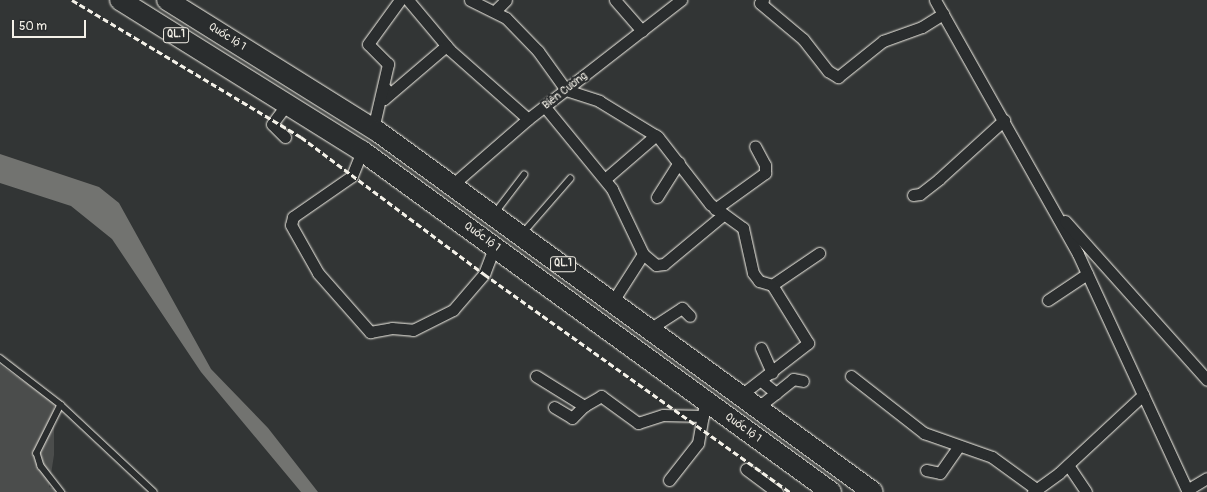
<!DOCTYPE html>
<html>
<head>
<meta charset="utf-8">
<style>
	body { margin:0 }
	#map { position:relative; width:1207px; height:492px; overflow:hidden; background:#323535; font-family:Pangolin,sans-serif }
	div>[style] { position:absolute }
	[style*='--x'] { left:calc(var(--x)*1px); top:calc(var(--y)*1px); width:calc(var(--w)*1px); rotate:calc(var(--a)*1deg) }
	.green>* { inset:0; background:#4b4d4c }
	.water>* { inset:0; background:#727370 }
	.roads { filter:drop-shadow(0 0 1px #f4f1e8) drop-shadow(0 0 1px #f4f1e8) }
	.lane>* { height:5.5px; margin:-2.75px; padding:0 2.75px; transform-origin:2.75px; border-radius:2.75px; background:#2a2d2e }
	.street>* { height:11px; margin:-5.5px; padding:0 5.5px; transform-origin:5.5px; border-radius:5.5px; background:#2a2d2e }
	.highway>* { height:20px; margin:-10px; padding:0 10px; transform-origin:10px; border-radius:10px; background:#2a2d2e }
	.rail>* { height:3px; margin-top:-1.5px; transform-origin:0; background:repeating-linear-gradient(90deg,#f4f1e8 0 6px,transparent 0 9px) }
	span { translate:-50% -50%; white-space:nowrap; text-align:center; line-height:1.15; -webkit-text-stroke:4px #2a2d2e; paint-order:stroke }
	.shield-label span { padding:1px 3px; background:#2a2d2e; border:1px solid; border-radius:3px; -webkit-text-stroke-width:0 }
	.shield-label { font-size:10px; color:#f4f1e8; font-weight:700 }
	.street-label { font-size:11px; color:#f4f1e8 }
	.scale { position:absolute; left:12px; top:20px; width:74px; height:18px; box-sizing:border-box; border:2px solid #f4f1e8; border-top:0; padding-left:5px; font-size:12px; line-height:14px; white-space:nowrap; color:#f4f1e8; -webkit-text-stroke:3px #2a2d2e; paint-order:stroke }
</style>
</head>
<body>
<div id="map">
	<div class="green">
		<i style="clip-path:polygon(0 365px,54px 402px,54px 455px,49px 487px,69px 492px,0 492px)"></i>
	</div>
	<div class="water">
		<i style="clip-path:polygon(0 154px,99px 187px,119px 203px,211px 369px,268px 428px,318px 492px,301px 492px,201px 372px,112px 239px,71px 206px,0 183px)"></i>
	</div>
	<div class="roads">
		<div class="lane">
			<i style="--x:495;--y:213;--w:48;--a:-52.7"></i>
			<i style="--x:523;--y:233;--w:72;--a:-49"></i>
			<i style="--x:0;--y:358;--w:77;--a:37.6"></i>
			<i style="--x:61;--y:405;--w:54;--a:116.6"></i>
			<i style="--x:37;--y:453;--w:14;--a:73"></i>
			<i style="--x:41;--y:466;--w:33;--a:52"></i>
			<i style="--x:61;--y:405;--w:127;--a:43.1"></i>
		</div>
		<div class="street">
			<i style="--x:408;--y:0;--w:65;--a:50"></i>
			<i style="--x:450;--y:50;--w:104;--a:41.5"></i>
			<i style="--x:470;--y:0;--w:40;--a:26.6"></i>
			<i style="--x:506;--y:18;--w:46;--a:45.9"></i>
			<i style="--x:538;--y:51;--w:48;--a:54.3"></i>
			<i style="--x:566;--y:90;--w:35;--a:18"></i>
			<i style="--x:599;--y:101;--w:69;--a:31.4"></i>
			<i style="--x:658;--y:137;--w:85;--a:52.2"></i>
			<i style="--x:710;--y:204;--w:41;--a:36"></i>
			<i style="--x:743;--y:228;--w:46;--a:77.5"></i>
			<i style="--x:753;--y:273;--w:10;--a:53"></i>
			<i style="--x:759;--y:281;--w:14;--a:17"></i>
			<i style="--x:772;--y:285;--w:57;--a:-34.2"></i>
			<i style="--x:615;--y:0;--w:41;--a:48.9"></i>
			<i style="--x:763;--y:0;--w:4;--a:135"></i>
			<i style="--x:760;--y:3;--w:56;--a:39.9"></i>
			<i style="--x:803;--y:39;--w:41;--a:52"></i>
			<i style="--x:828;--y:71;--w:12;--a:31"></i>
			<i style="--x:838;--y:77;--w:58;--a:-38.7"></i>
			<i style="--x:883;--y:41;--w:41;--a:-19.7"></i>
			<i style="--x:922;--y:27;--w:25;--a:-32"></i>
			<i style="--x:935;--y:0;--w:291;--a:60.6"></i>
			<i style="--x:1078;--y:254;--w:262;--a:65.2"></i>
			<i style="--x:496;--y:10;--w:14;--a:-45"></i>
			<i style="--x:386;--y:89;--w:10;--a:101"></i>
			<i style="--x:384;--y:99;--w:82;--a:-40.5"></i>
			<i style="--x:545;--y:107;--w:106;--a:50.7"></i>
			<i style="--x:612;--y:189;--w:72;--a:64.5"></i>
			<i style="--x:643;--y:254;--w:56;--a:122.6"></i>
			<i style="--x:373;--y:129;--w:67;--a:-77"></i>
			<i style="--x:388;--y:64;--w:28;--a:-135"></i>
			<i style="--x:368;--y:44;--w:54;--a:-54"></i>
			<i style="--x:285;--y:137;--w:18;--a:-135"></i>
			<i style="--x:272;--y:124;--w:25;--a:-53"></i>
			<i style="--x:362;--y:151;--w:27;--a:112"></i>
			<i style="--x:352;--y:176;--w:72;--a:145.2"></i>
			<i style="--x:293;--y:217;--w:8;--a:104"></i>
			<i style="--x:291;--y:225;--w:55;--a:60.6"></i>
			<i style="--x:318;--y:273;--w:79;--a:48.6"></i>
			<i style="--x:370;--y:332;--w:22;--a:-10"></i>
			<i style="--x:392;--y:328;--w:21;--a:5"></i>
			<i style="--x:413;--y:330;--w:45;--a:-26.6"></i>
			<i style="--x:453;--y:310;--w:48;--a:-49.3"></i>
			<i style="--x:484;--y:274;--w:30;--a:-69"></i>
			<i style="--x:605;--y:179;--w:67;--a:-40.8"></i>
			<i style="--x:452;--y:185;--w:101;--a:-41"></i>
			<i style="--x:528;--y:119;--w:194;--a:-37.9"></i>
			<i style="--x:913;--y:195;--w:7;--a:-8"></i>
			<i style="--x:920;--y:194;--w:24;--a:-38"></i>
			<i style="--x:939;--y:179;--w:88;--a:-42.2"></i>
			<i style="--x:657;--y:197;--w:41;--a:-57.8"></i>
			<i style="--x:715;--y:209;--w:62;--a:-35.8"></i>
			<i style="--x:765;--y:173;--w:8;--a:-90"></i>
			<i style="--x:765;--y:165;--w:21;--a:-118"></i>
			<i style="--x:1065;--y:221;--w:213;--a:48.2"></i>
			<i style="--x:643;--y:254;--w:17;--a:40"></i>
			<i style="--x:656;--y:265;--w:8;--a:-7"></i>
			<i style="--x:664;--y:264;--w:77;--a:-39.7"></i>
			<i style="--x:1048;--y:300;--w:47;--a:-33.7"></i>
			<i style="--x:651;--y:328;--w:37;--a:-33"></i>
			<i style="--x:682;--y:308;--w:11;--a:45"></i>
			<i style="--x:761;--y:348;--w:27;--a:66"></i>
			<i style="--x:536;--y:376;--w:57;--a:32"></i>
			<i style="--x:584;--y:406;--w:20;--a:-30"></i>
			<i style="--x:601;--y:396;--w:46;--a:36.1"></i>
			<i style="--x:638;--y:423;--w:26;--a:-18"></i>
			<i style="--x:663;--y:415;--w:40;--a:1.4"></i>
			<i style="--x:851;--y:376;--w:93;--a:38"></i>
			<i style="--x:924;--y:433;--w:72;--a:19.4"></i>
			<i style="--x:992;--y:457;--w:54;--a:36"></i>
			<i style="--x:776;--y:393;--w:22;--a:-39"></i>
			<i style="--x:793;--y:379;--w:10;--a:11"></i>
			<i style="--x:741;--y:395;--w:85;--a:-37.8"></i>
			<i style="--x:808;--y:343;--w:68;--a:-121.8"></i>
			<i style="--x:554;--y:407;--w:21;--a:31"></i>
			<i style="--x:572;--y:418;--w:17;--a:-45"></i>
			<i style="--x:758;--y:407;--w:23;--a:-38"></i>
			<i style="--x:776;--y:393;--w:19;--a:-141"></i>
			<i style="--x:1068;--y:465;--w:32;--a:56"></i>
			<i style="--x:746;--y:469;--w:39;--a:37"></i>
			<i style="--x:926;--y:470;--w:14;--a:12"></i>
			<i style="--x:940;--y:473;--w:33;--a:-55"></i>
			<i style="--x:669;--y:480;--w:47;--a:-51.9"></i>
			<i style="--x:698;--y:443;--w:36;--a:-80"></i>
			<i style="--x:1187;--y:490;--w:23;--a:-31"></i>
			<i style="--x:1033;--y:492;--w:32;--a:-36"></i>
			<i style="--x:1059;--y:473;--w:115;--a:-42.9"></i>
		</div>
		<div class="highway">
			<i style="--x:120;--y:0;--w:285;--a:32"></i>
			<i style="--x:362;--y:151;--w:580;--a:36.02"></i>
			<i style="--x:167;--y:0;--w:248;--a:32"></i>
			<i style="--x:377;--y:131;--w:613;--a:36.05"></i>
		</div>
	</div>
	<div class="rail">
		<i style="--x:72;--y:0;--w:267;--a:30.9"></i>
		<i style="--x:301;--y:137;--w:229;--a:36.8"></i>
		<i style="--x:484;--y:274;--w:376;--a:35.5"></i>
	</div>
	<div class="shield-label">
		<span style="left:176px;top:35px">QL.1</span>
		<span style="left:563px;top:264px">QL.1</span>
	</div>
	<div class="street-label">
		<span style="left:227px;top:37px;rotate:32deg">Quốc lộ 1</span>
		<span style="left:565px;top:91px;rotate:-38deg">Biên Cương</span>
		<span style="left:482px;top:237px;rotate:36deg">Quốc lộ 1</span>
		<span style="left:743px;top:428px;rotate:36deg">Quốc lộ 1</span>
	</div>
	<div class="scale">50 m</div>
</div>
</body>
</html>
